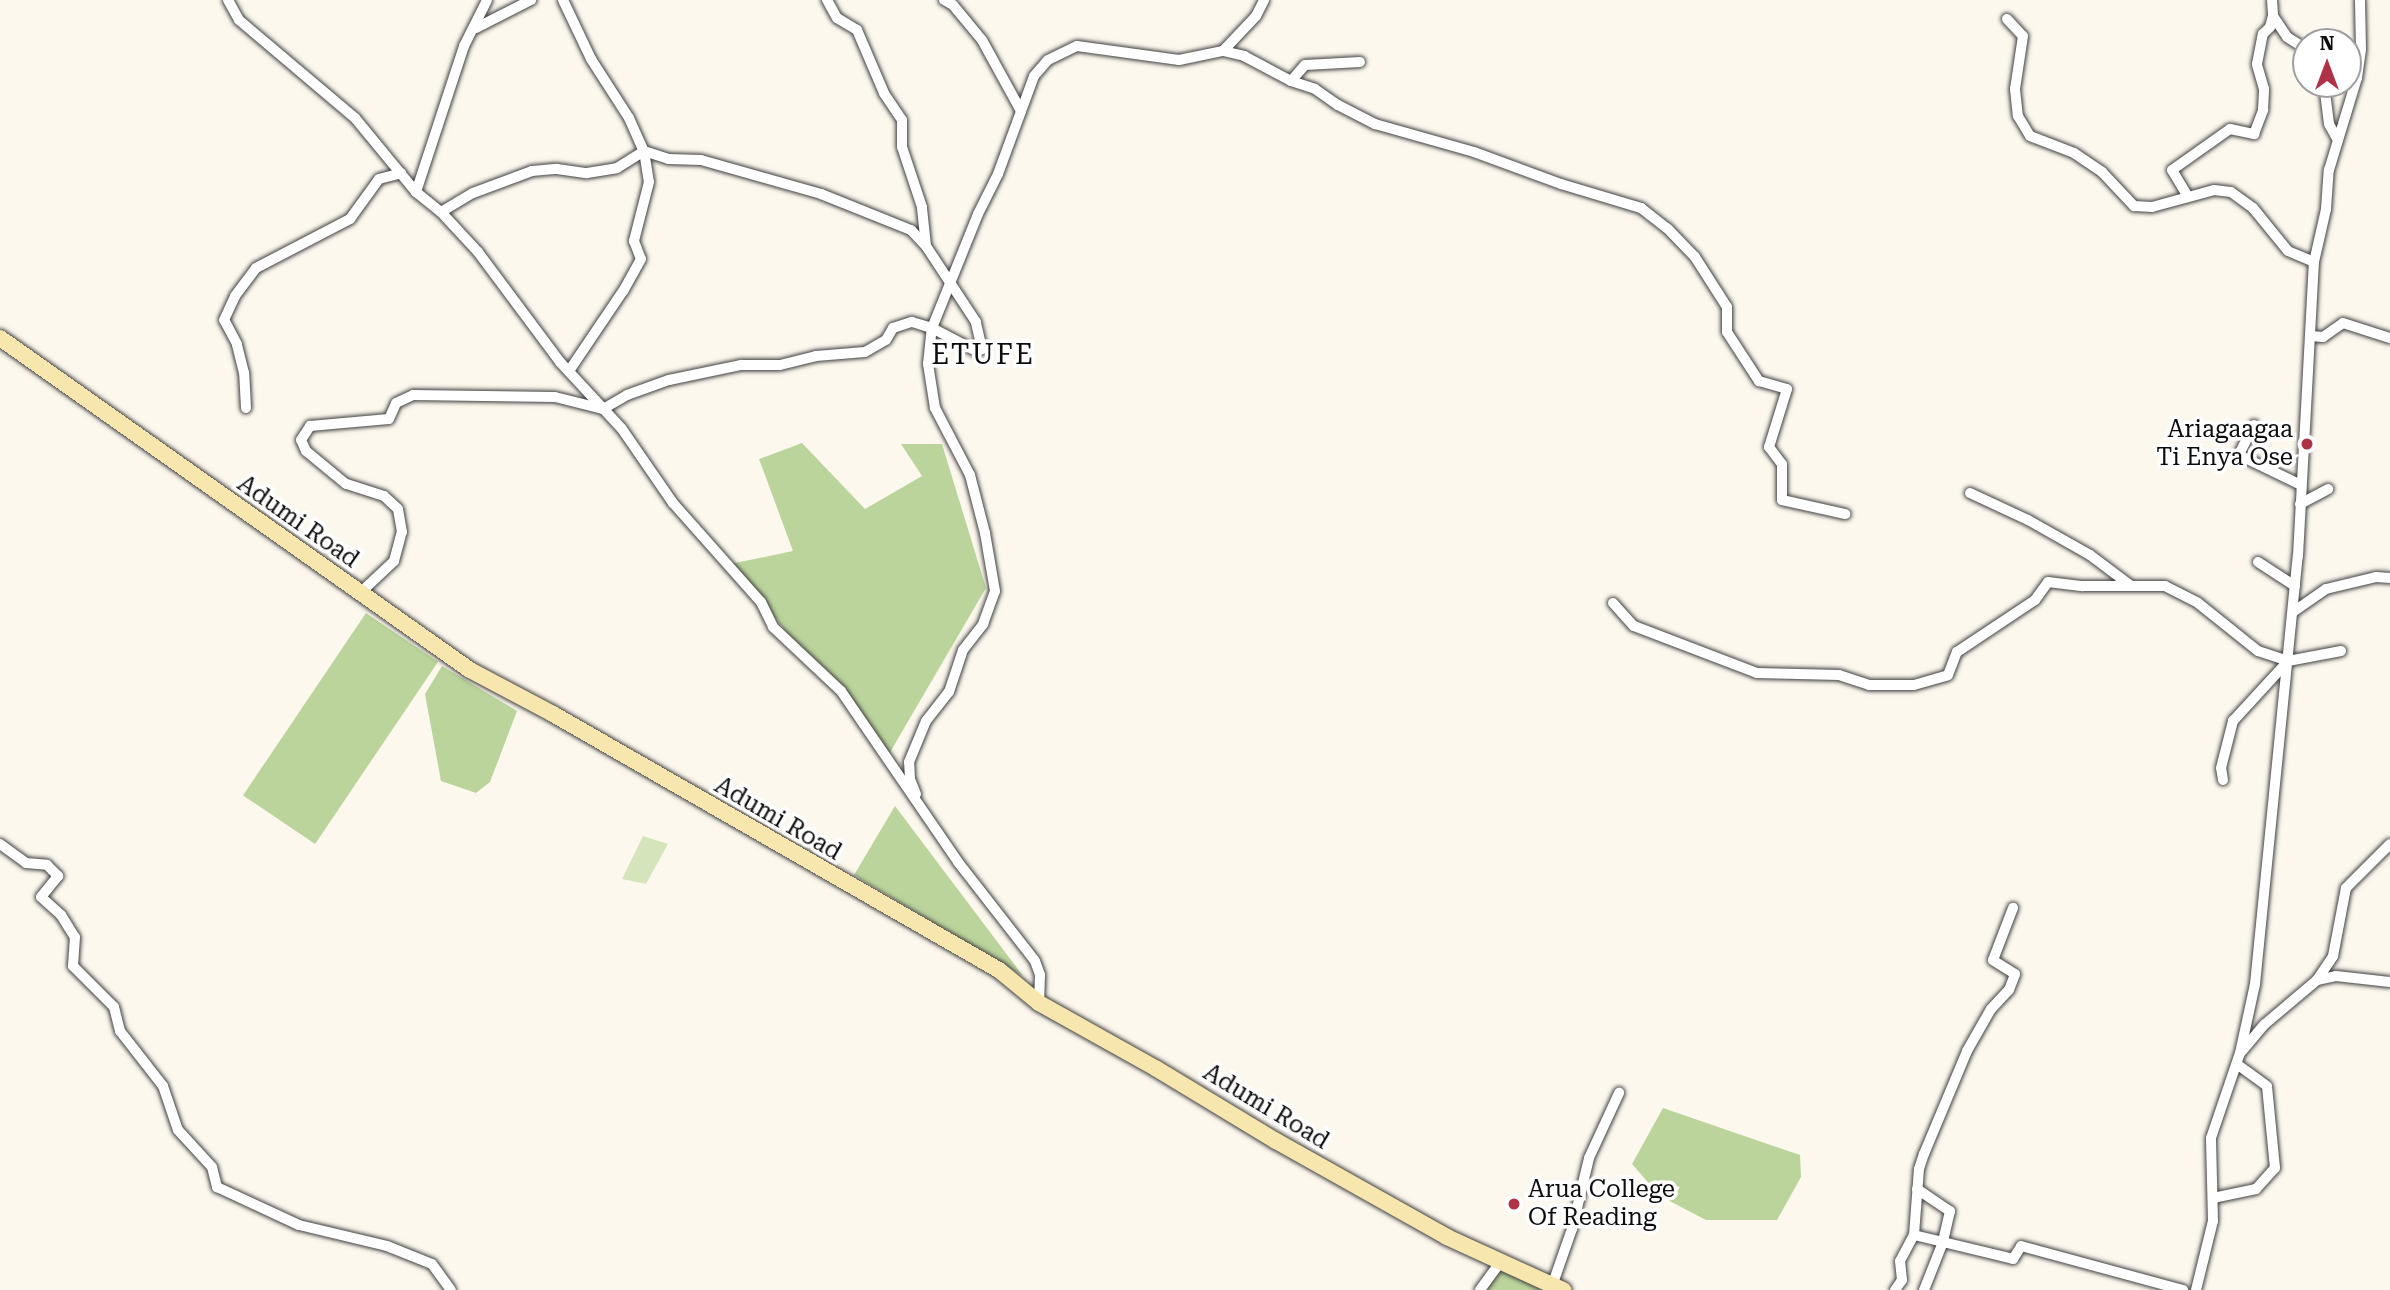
<!DOCTYPE html>
<html>
<head>
<meta charset="utf-8">
<style>
	body { margin:0 }
	#map { position:relative; width:2390px; height:1290px; overflow:hidden; background:#fdf8ee; font-family:"Roboto Serif",serif }
	div>[style] { position:absolute }
	[style*='--x'] { left:calc(var(--x)*1px); top:calc(var(--y)*1px); width:calc(var(--w)*1px); rotate:calc(var(--a)*1deg) }
	.green>* { inset:0; background:#d5e4bb }
	.forest>* { inset:0; background:#bbd49c; transform-origin:0 0 }
	.roads { filter:drop-shadow(0 0 2px #404040) drop-shadow(0 0 2px #404040) }
	.minor>* { height:10px; margin:-5px; padding:0 5px; transform-origin:5px; border-radius:5px; background:#fff }
	.secondary>* { height:16px; margin:-8px; padding:0 8px; transform-origin:8px; border-radius:8px; background:#f7e7af }
	.dots>* { width:19px; height:19px; translate:-50% -50%; box-sizing:border-box; border:4px solid #fff; border-radius:50% }
	span { translate:-50% -50%; white-space:nowrap; text-align:center; line-height:1.15; -webkit-text-stroke:7px #fff; paint-order:stroke }
	.poi-label { font-size:24px; color:#0d0d0d }
	.right { translate:-100% -50%; text-align:right }
	.left { translate:0 -50%; text-align:left }
	.street-label { font-size:24px; color:#0d0d0d }
	.quarter-label { font-size:28px; color:#0d0d0d; letter-spacing:2px }
	.north { position:absolute; left:2292px; top:28px; width:70px; height:70px; box-sizing:border-box; background:#fff; border:2px solid #9e9e9e; border-radius:50%; rotate:0deg; font-size:19px; font-weight:700; line-height:28px; text-align:center; color:#0d0d0d }
	.north::after { content:''; display:block; margin:auto; width:24px; height:32px; background:#af3247; clip-path:polygon(50% 0,100% 100%,50% 72%,0 100%) }
</style>
</head>
<body>
<div id="map">
	<div class="green">
		<i style="clip-path:polygon(643px 836px,668px 844px,646px 884px,622px 879px)"></i>
	</div>
	<div class="forest">
		<i style="clip-path:polygon(802px 443px,865px 509px,922px 476px,901px 444px,942px 444px,986px 588px,889px 754px,730px 564px,793px 551px,759px 459px)"></i>
		<i style="left:366px;top:613px;width:87px;height:220px;rotate:34deg"></i>
		<i style="clip-path:polygon(442px 666px,517px 711px,490px 782px,476px 793px,441px 781px,425px 694px)"></i>
		<i style="clip-path:polygon(895px 806px,1023px 976px,854px 875px)"></i>
		<i style="clip-path:polygon(1663px 1108px,1800px 1155px,1801px 1177px,1777px 1220px,1706px 1220px,1660px 1196px,1632px 1164px)"></i>
		<i style="clip-path:polygon(1502px 1270px,1546px 1290px,1476px 1290px,1492px 1272px)"></i>
	</div>
	<div class="roads">
		<div class="minor">
			<i style="--x:228;--y:0;--w:23;--a:61"></i>
			<i style="--x:239;--y:20;--w:152;--a:40.2"></i>
			<i style="--x:355;--y:118;--w:96;--a:50.5"></i>
			<i style="--x:416;--y:192;--w:32;--a:39"></i>
			<i style="--x:441;--y:212;--w:54;--a:47.2"></i>
			<i style="--x:478;--y:252;--w:137;--a:53.3"></i>
			<i style="--x:560;--y:362;--w:91;--a:47.2"></i>
			<i style="--x:622;--y:429;--w:90;--a:55.4"></i>
			<i style="--x:673;--y:503;--w:132;--a:48.4"></i>
			<i style="--x:761;--y:602;--w:28;--a:64"></i>
			<i style="--x:773;--y:627;--w:93;--a:43.3"></i>
			<i style="--x:841;--y:691;--w:207;--a:55.6"></i>
			<i style="--x:958;--y:862;--w:125;--a:52.1"></i>
			<i style="--x:1035;--y:961;--w:15;--a:70"></i>
			<i style="--x:1040;--y:975;--w:28;--a:92"></i>
			<i style="--x:563;--y:0;--w:65;--a:64.6"></i>
			<i style="--x:591;--y:59;--w:70;--a:57.2"></i>
			<i style="--x:629;--y:118;--w:36;--a:66"></i>
			<i style="--x:644;--y:151;--w:31;--a:81"></i>
			<i style="--x:649;--y:182;--w:61;--a:104.3"></i>
			<i style="--x:634;--y:241;--w:19;--a:69"></i>
			<i style="--x:641;--y:259;--w:37;--a:119"></i>
			<i style="--x:623;--y:291;--w:97;--a:124"></i>
			<i style="--x:944;--y:0;--w:10;--a:29"></i>
			<i style="--x:953;--y:5;--w:45;--a:50.4"></i>
			<i style="--x:982;--y:40;--w:81;--a:61.2"></i>
			<i style="--x:2272;--y:0;--w:16;--a:86"></i>
			<i style="--x:2273;--y:16;--w:25;--a:56"></i>
			<i style="--x:2287;--y:37;--w:22;--a:32"></i>
			<i style="--x:2007;--y:19;--w:23;--a:47"></i>
			<i style="--x:2023;--y:36;--w:54;--a:98.6"></i>
			<i style="--x:2015;--y:89;--w:27;--a:84"></i>
			<i style="--x:2018;--y:116;--w:23;--a:59"></i>
			<i style="--x:2030;--y:136;--w:47;--a:21.1"></i>
			<i style="--x:2074;--y:153;--w:34;--a:34"></i>
			<i style="--x:2102;--y:172;--w:47;--a:46.7"></i>
			<i style="--x:2134;--y:206;--w:18;--a:3"></i>
			<i style="--x:2152;--y:207;--w:64;--a:-15.3"></i>
			<i style="--x:2214;--y:190;--w:17;--a:7"></i>
			<i style="--x:2231;--y:192;--w:27;--a:36"></i>
			<i style="--x:2253;--y:208;--w:55;--a:50.9"></i>
			<i style="--x:2288;--y:251;--w:28;--a:23"></i>
			<i style="--x:476;--y:28;--w:62;--a:-27"></i>
			<i style="--x:1223;--y:51;--w:22;--a:13"></i>
			<i style="--x:1244;--y:56;--w:53;--a:28"></i>
			<i style="--x:1291;--y:81;--w:21;--a:-49"></i>
			<i style="--x:1305;--y:65;--w:55;--a:-3.1"></i>
			<i style="--x:1291;--y:81;--w:25;--a:18"></i>
			<i style="--x:1315;--y:89;--w:28;--a:35"></i>
			<i style="--x:1338;--y:105;--w:42;--a:27.2"></i>
			<i style="--x:1375;--y:124;--w:103;--a:15.8"></i>
			<i style="--x:1474;--y:152;--w:93;--a:20.2"></i>
			<i style="--x:1561;--y:184;--w:84;--a:16.7"></i>
			<i style="--x:1641;--y:208;--w:33;--a:38"></i>
			<i style="--x:1667;--y:228;--w:40;--a:46"></i>
			<i style="--x:1695;--y:257;--w:59;--a:57.4"></i>
			<i style="--x:1727;--y:307;--w:25;--a:90"></i>
			<i style="--x:1727;--y:332;--w:59;--a:56.9"></i>
			<i style="--x:1759;--y:381;--w:29;--a:16"></i>
			<i style="--x:1787;--y:389;--w:61;--a:107.2"></i>
			<i style="--x:1769;--y:447;--w:21;--a:53"></i>
			<i style="--x:1782;--y:464;--w:36;--a:90"></i>
			<i style="--x:1782;--y:500;--w:65;--a:12.5"></i>
			<i style="--x:2324;--y:84;--w:40;--a:82.9"></i>
			<i style="--x:2329;--y:124;--w:18;--a:61"></i>
			<i style="--x:416;--y:192;--w:154;--a:-71.8"></i>
			<i style="--x:464;--y:46;--w:51;--a:-63.4"></i>
			<i style="--x:2187;--y:195;--w:29;--a:-121"></i>
			<i style="--x:2172;--y:170;--w:71;--a:-35.3"></i>
			<i style="--x:2230;--y:129;--w:25;--a:12"></i>
			<i style="--x:2254;--y:134;--w:26;--a:-69"></i>
			<i style="--x:2263;--y:110;--w:21;--a:-87"></i>
			<i style="--x:2264;--y:89;--w:26;--a:-106"></i>
			<i style="--x:2257;--y:64;--w:31;--a:-79"></i>
			<i style="--x:2263;--y:34;--w:10;--a:-45"></i>
			<i style="--x:2270;--y:27;--w:11;--a:-75"></i>
			<i style="--x:441;--y:212;--w:37;--a:-31"></i>
			<i style="--x:473;--y:193;--w:63;--a:-20.4"></i>
			<i style="--x:532;--y:171;--w:25;--a:-5"></i>
			<i style="--x:557;--y:169;--w:30;--a:8"></i>
			<i style="--x:587;--y:173;--w:30;--a:-9"></i>
			<i style="--x:617;--y:168;--w:32;--a:-32"></i>
			<i style="--x:644;--y:151;--w:26;--a:18"></i>
			<i style="--x:669;--y:159;--w:32;--a:2"></i>
			<i style="--x:701;--y:160;--w:125;--a:15.8"></i>
			<i style="--x:821;--y:194;--w:97;--a:21.8"></i>
			<i style="--x:911;--y:230;--w:22;--a:47"></i>
			<i style="--x:2311;--y:336;--w:12;--a:5"></i>
			<i style="--x:2323;--y:337;--w:24;--a:-35"></i>
			<i style="--x:2343;--y:323;--w:49;--a:17.7"></i>
			<i style="--x:246;--y:408;--w:35;--a:-93"></i>
			<i style="--x:244;--y:373;--w:30;--a:-104"></i>
			<i style="--x:237;--y:344;--w:27;--a:-118"></i>
			<i style="--x:224;--y:320;--w:26;--a:-65"></i>
			<i style="--x:235;--y:296;--w:35;--a:-53"></i>
			<i style="--x:256;--y:268;--w:106;--a:-27.5"></i>
			<i style="--x:350;--y:219;--w:49;--a:-54.1"></i>
			<i style="--x:379;--y:179;--w:23;--a:-15"></i>
			<i style="--x:2254;--y:425;--w:34;--a:117"></i>
			<i style="--x:2239;--y:455;--w:69;--a:25.8"></i>
			<i style="--x:1970;--y:493;--w:64;--a:25"></i>
			<i style="--x:2028;--y:520;--w:71;--a:29.4"></i>
			<i style="--x:2090;--y:555;--w:50;--a:36.9"></i>
			<i style="--x:2300;--y:504;--w:32;--a:-28"></i>
			<i style="--x:2258;--y:562;--w:44;--a:33"></i>
			<i style="--x:360;--y:593;--w:47;--a:-43.3"></i>
			<i style="--x:394;--y:561;--w:30;--a:-75"></i>
			<i style="--x:402;--y:532;--w:23;--a:-100"></i>
			<i style="--x:398;--y:509;--w:19;--a:-137"></i>
			<i style="--x:384;--y:496;--w:40;--a:-162"></i>
			<i style="--x:346;--y:484;--w:52;--a:-140.5"></i>
			<i style="--x:306;--y:451;--w:12;--a:-114"></i>
			<i style="--x:301;--y:440;--w:17;--a:-57"></i>
			<i style="--x:310;--y:426;--w:79;--a:-5.1"></i>
			<i style="--x:389;--y:419;--w:17;--a:-66"></i>
			<i style="--x:396;--y:403;--w:19;--a:-25"></i>
			<i style="--x:413;--y:395;--w:142;--a:0.8"></i>
			<i style="--x:555;--y:397;--w:49;--a:14"></i>
			<i style="--x:603;--y:409;--w:28;--a:-30"></i>
			<i style="--x:627;--y:395;--w:45;--a:-19.7"></i>
			<i style="--x:669;--y:380;--w:74;--a:-11.8"></i>
			<i style="--x:741;--y:365;--w:39;--a:0"></i>
			<i style="--x:780;--y:365;--w:37;--a:-14"></i>
			<i style="--x:816;--y:356;--w:49;--a:-4.7"></i>
			<i style="--x:865;--y:352;--w:24;--a:-30"></i>
			<i style="--x:886;--y:340;--w:14;--a:-60"></i>
			<i style="--x:893;--y:328;--w:20;--a:-18"></i>
			<i style="--x:912;--y:322;--w:21;--a:17"></i>
			<i style="--x:932;--y:328;--w:50;--a:27.6"></i>
			<i style="--x:976;--y:351;--w:6;--a:-18"></i>
			<i style="--x:982;--y:349;--w:28;--a:-103"></i>
			<i style="--x:976;--y:322;--w:91;--a:-123.3"></i>
			<i style="--x:926;--y:246;--w:39;--a:-96"></i>
			<i style="--x:922;--y:207;--w:63;--a:-108.4"></i>
			<i style="--x:902;--y:147;--w:27;--a:-90"></i>
			<i style="--x:902;--y:120;--w:32;--a:-124"></i>
			<i style="--x:884;--y:93;--w:69;--a:-113.2"></i>
			<i style="--x:857;--y:30;--w:23;--a:-149"></i>
			<i style="--x:837;--y:18;--w:21;--a:-119"></i>
			<i style="--x:1613;--y:603;--w:31;--a:48"></i>
			<i style="--x:1634;--y:626;--w:132;--a:20.9"></i>
			<i style="--x:1757;--y:673;--w:82;--a:1.4"></i>
			<i style="--x:1839;--y:675;--w:32;--a:18"></i>
			<i style="--x:1869;--y:685;--w:45;--a:0"></i>
			<i style="--x:1914;--y:685;--w:35;--a:-16"></i>
			<i style="--x:1948;--y:675;--w:25;--a:-69"></i>
			<i style="--x:1957;--y:652;--w:94;--a:-33.7"></i>
			<i style="--x:2035;--y:600;--w:22;--a:-54"></i>
			<i style="--x:2048;--y:582;--w:35;--a:7"></i>
			<i style="--x:2083;--y:586;--w:82;--a:0"></i>
			<i style="--x:2165;--y:586;--w:37;--a:27"></i>
			<i style="--x:2198;--y:603;--w:77;--a:38.7"></i>
			<i style="--x:2258;--y:651;--w:32;--a:18"></i>
			<i style="--x:2288;--y:661;--w:54;--a:-10.7"></i>
			<i style="--x:2293;--y:612;--w:40;--a:-34.9"></i>
			<i style="--x:2326;--y:589;--w:51;--a:-13.5"></i>
			<i style="--x:2376;--y:577;--w:14;--a:4"></i>
			<i style="--x:2223;--y:780;--w:12;--a:-99"></i>
			<i style="--x:2221;--y:768;--w:49;--a:-75.7"></i>
			<i style="--x:2233;--y:721;--w:81;--a:-47.5"></i>
			<i style="--x:916;--y:794;--w:16;--a:-112"></i>
			<i style="--x:910;--y:779;--w:17;--a:-93"></i>
			<i style="--x:909;--y:762;--w:44;--a:-67.5"></i>
			<i style="--x:926;--y:721;--w:37;--a:-52"></i>
			<i style="--x:949;--y:692;--w:44;--a:-71.6"></i>
			<i style="--x:963;--y:650;--w:33;--a:-52"></i>
			<i style="--x:983;--y:624;--w:35;--a:-70"></i>
			<i style="--x:995;--y:591;--w:59;--a:-99.8"></i>
			<i style="--x:985;--y:533;--w:60;--a:-104.5"></i>
			<i style="--x:970;--y:475;--w:76;--a:-117.6"></i>
			<i style="--x:935;--y:408;--w:45;--a:-99"></i>
			<i style="--x:928;--y:364;--w:36;--a:-84"></i>
			<i style="--x:932;--y:328;--w:123;--a:-68"></i>
			<i style="--x:978;--y:214;--w:45;--a:-63.4"></i>
			<i style="--x:998;--y:174;--w:104;--a:-69.8"></i>
			<i style="--x:1034;--y:76;--w:21;--a:-49"></i>
			<i style="--x:1048;--y:60;--w:32;--a:-26"></i>
			<i style="--x:1077;--y:46;--w:103;--a:7.8"></i>
			<i style="--x:1179;--y:60;--w:45;--a:-11.6"></i>
			<i style="--x:1223;--y:51;--w:48;--a:-46.7"></i>
			<i style="--x:1256;--y:16;--w:18;--a:-63"></i>
			<i style="--x:0;--y:844;--w:32;--a:36"></i>
			<i style="--x:26;--y:863;--w:21;--a:5"></i>
			<i style="--x:47;--y:865;--w:16;--a:45"></i>
			<i style="--x:58;--y:876;--w:27;--a:129"></i>
			<i style="--x:41;--y:897;--w:27;--a:42"></i>
			<i style="--x:61;--y:915;--w:26;--a:58"></i>
			<i style="--x:75;--y:937;--w:29;--a:94"></i>
			<i style="--x:73;--y:966;--w:58;--a:45"></i>
			<i style="--x:114;--y:1007;--w:25;--a:76"></i>
			<i style="--x:120;--y:1031;--w:70;--a:52"></i>
			<i style="--x:163;--y:1086;--w:46;--a:71.2"></i>
			<i style="--x:178;--y:1130;--w:50;--a:47.4"></i>
			<i style="--x:212;--y:1167;--w:21;--a:76"></i>
			<i style="--x:217;--y:1187;--w:90;--a:24.9"></i>
			<i style="--x:299;--y:1225;--w:90;--a:13.4"></i>
			<i style="--x:387;--y:1246;--w:48;--a:21.8"></i>
			<i style="--x:432;--y:1264;--w:32;--a:54"></i>
			<i style="--x:2317;--y:980;--w:19;--a:-12"></i>
			<i style="--x:2336;--y:976;--w:54;--a:6.3"></i>
			<i style="--x:2242;--y:1051;--w:35;--a:-50"></i>
			<i style="--x:2265;--y:1024;--w:68;--a:-40.2"></i>
			<i style="--x:2317;--y:980;--w:29;--a:-56"></i>
			<i style="--x:2333;--y:956;--w:69;--a:-79.2"></i>
			<i style="--x:2346;--y:888;--w:62;--a:-45"></i>
			<i style="--x:1917;--y:1189;--w:40;--a:34"></i>
			<i style="--x:1950;--y:1211;--w:32;--a:103"></i>
			<i style="--x:1943;--y:1242;--w:52;--a:111.6"></i>
			<i style="--x:2213;--y:1198;--w:44;--a:-11.8"></i>
			<i style="--x:2256;--y:1189;--w:28;--a:-48"></i>
			<i style="--x:2275;--y:1168;--w:82;--a:-95.6"></i>
			<i style="--x:2267;--y:1086;--w:37;--a:-144"></i>
			<i style="--x:1914;--y:1235;--w:102;--a:13.6"></i>
			<i style="--x:2013;--y:1259;--w:15;--a:-58"></i>
			<i style="--x:2021;--y:1246;--w:168;--a:15.2"></i>
			<i style="--x:1552;--y:1286;--w:60;--a:-70.7"></i>
			<i style="--x:1572;--y:1229;--w:73;--a:-76.5"></i>
			<i style="--x:1589;--y:1158;--w:72;--a:-65.2"></i>
			<i style="--x:1480;--y:1290;--w:34;--a:-54"></i>
			<i style="--x:1895;--y:1290;--w:12;--a:-55"></i>
			<i style="--x:1902;--y:1280;--w:19;--a:-96"></i>
			<i style="--x:1900;--y:1261;--w:30;--a:-62"></i>
			<i style="--x:1914;--y:1235;--w:66;--a:-85.7"></i>
			<i style="--x:1919;--y:1169;--w:16;--a:-72"></i>
			<i style="--x:1924;--y:1154;--w:112;--a:-67.3"></i>
			<i style="--x:1967;--y:1051;--w:48;--a:-60.3"></i>
			<i style="--x:1991;--y:1009;--w:26;--a:-47"></i>
			<i style="--x:2009;--y:990;--w:17;--a:-69"></i>
			<i style="--x:2015;--y:974;--w:26;--a:-148"></i>
			<i style="--x:1993;--y:960;--w:56;--a:-69"></i>
			<i style="--x:2196;--y:1290;--w:71;--a:-76.2"></i>
			<i style="--x:2213;--y:1221;--w:83;--a:-91.4"></i>
			<i style="--x:2211;--y:1138;--w:90;--a:-71.2"></i>
			<i style="--x:2240;--y:1053;--w:71;--a:-77.7"></i>
			<i style="--x:2255;--y:984;--w:430;--a:-84.3"></i>
			<i style="--x:2298;--y:556;--w:294;--a:-86.9"></i>
			<i style="--x:2314;--y:262;--w:54;--a:-77.2"></i>
			<i style="--x:2326;--y:209;--w:39;--a:-86"></i>
			<i style="--x:2329;--y:170;--w:96;--a:-73.1"></i>
			<i style="--x:2357;--y:78;--w:29;--a:-82"></i>
			<i style="--x:2361;--y:49;--w:49;--a:-91.2"></i>
		</div>
		<div class="secondary">
			<i style="--x:0;--y:338;--w:575;--a:35.24"></i>
			<i style="--x:470;--y:670;--w:94;--a:27.9"></i>
			<i style="--x:553;--y:714;--w:514;--a:29.86"></i>
			<i style="--x:999;--y:970;--w:52;--a:39.5"></i>
			<i style="--x:1039;--y:1003;--w:135;--a:29.2"></i>
			<i style="--x:1157;--y:1069;--w:139;--a:31.2"></i>
			<i style="--x:1276;--y:1141;--w:196;--a:29.3"></i>
			<i style="--x:1447;--y:1237;--w:128;--a:24.6"></i>
		</div>
	</div>
	<div class="dots">
		<i style="left:2307px;top:444px;background:#af3247"></i>
		<i style="left:1514px;top:1204px;background:#af3247"></i>
	</div>
	<div class="poi-label">
		<span class="right" style="left:2293px;top:444px">Ariagaagaa<br>Ti Enya Ose</span>
		<span class="left" style="left:1528px;top:1204px">Arua College<br>Of Reading</span>
	</div>
	<div class="street-label">
		<span style="left:298px;top:522px;rotate:35deg">Adumi Road</span>
		<span style="left:778px;top:819px;rotate:30deg">Adumi Road</span>
		<span style="left:1266px;top:1107px;rotate:31deg">Adumi Road</span>
	</div>
	<div class="quarter-label">
		<span style="left:983px;top:355px">ETUFE</span>
	</div>
	<div class="north">N</div>
</div>
</body>
</html>
